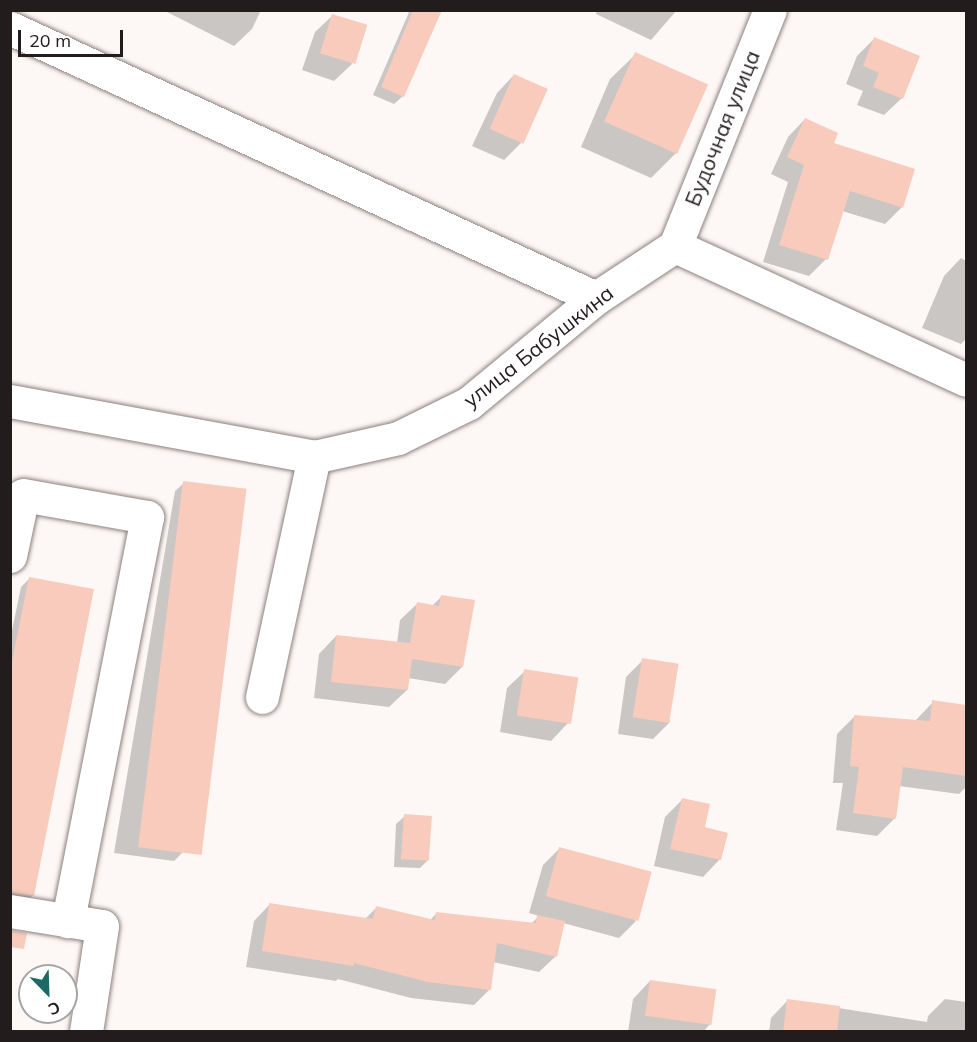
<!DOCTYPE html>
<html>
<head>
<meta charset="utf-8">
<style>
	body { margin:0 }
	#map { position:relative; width:977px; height:1042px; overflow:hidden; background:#fdf8f6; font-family:Mulish,sans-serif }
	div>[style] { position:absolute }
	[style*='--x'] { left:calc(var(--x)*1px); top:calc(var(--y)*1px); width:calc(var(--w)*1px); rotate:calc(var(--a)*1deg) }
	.shadow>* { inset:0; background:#0003 }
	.building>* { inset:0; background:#f8cbbc; transform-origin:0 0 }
	.roads { filter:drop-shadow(0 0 2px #8c817d) drop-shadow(0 0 2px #8c817d) }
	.minor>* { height:33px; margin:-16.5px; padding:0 16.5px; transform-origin:16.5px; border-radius:16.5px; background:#fff }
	span { translate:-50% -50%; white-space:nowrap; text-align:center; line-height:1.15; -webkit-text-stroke:5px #fff; paint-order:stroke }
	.street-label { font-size:21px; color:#221d1c }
	.frame { position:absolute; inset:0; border:12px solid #221d1c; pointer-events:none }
	.north { position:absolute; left:18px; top:964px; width:60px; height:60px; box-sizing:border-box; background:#fff; border:2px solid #a7a5a4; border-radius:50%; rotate:157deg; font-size:16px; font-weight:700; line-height:24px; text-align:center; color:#221d1c }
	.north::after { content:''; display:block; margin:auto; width:21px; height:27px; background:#1d6966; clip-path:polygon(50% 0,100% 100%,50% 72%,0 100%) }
	.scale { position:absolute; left:18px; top:30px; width:105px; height:27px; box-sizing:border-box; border:3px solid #221d1c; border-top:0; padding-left:8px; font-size:18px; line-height:21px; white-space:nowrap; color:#221d1c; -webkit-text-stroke:4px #fff; paint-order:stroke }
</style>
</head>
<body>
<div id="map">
	<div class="shadow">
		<i style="clip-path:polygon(163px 10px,261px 10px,252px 29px,234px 46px)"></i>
		<i style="clip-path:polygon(410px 10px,440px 10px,403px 96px,394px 104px,373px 95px)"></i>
		<i style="clip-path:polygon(597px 10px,677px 10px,651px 40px,596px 14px)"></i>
		<i style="clip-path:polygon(333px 15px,352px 64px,334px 81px,302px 70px,315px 32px)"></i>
		<i style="clip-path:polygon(874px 39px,902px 98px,884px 115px,857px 105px,863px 91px,846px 84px,857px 56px)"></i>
		<i style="clip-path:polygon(636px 54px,676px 153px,651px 178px,581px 147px,610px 79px)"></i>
		<i style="clip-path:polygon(514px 75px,521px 143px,504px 160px,472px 146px,497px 93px)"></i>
		<i style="clip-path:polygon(805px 119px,902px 207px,885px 224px,842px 211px,826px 259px,809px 276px,763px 262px,788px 182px,771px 174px,788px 137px)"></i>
		<i style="clip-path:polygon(961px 258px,966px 261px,966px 339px,961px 344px,922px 328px,944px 276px)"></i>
		<i style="clip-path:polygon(184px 483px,183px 852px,174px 861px,114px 853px,175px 491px)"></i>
		<i style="clip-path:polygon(29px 579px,33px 895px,25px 904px,10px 901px,10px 640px,21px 587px)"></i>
		<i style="clip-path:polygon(442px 596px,462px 667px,445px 684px,408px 678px,407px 690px,389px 707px,314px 698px,319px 654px,336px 636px,397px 643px,400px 620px,418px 603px,432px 606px)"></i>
		<i style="clip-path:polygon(643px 660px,670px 722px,653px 739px,618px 734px,626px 677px)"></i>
		<i style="clip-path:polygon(525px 671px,568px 723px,551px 741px,500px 732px,507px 688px)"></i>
		<i style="clip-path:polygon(933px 702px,966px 706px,966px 787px,959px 794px,899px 786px,895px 818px,877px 836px,836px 830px,843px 783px,833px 783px,837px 734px,854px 717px,915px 721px)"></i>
		<i style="clip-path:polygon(683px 799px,720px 859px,703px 877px,654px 866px,665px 817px)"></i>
		<i style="clip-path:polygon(405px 816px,428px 860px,420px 868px,394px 867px,396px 824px)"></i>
		<i style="clip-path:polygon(560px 848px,636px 921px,619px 938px,563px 923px,556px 956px,539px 972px,493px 962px,490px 989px,474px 1005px,411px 998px,338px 979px,336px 981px,246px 967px,254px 921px,270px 904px,365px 919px,377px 907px,430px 920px,437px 913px,531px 924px,539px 916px,529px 913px,543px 865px)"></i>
		<i style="clip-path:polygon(650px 981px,710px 1024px,703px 1032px,628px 1032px,633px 999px)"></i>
		<i style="clip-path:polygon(945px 999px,966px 1002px,966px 1032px,769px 1032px,771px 1018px,788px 1000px,927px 1022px,928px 1016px)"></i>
	</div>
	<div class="building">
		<i style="clip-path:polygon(413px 10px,442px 10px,404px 97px,381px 87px)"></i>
		<i style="left:332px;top:14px;width:37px;height:41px;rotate:17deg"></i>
		<i style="clip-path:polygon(874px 37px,920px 56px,903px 99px,873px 87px,879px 73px,863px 66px)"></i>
		<i style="left:635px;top:52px;width:80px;height:76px;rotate:24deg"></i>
		<i style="left:514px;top:74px;width:37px;height:60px;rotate:24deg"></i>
		<i style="clip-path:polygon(805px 118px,838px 133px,834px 143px,915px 169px,903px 208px,850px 191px,828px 260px,779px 245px,804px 165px,787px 157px)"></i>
		<i style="left:183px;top:481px;width:64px;height:369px;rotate:7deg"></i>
		<i style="clip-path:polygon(29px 577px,94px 589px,34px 896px,10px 893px,10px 671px)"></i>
		<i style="clip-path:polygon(441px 595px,475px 600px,463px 667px,412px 659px,408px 690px,331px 682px,336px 635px,410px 643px,417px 602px,439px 606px)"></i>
		<i style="left:642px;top:658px;width:37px;height:60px;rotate:9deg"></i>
		<i style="left:524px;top:669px;width:55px;height:47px;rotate:9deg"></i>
		<i style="clip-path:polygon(932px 700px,966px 705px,966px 776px,903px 767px,896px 819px,853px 813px,859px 767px,850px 766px,854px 715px,930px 721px)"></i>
		<i style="clip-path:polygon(682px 798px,710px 804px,705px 827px,728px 833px,721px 860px,670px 849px)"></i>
		<i style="left:404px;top:814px;width:28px;height:45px;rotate:4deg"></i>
		<i style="left:559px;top:847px;width:96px;height:51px;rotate:15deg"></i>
		<i style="clip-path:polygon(269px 903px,373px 919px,376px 906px,435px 920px,436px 912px,536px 923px,537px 915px,565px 921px,557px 957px,497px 943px,491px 990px,428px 982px,354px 963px,354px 966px,262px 951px)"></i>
		<i style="clip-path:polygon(10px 930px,27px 933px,24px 949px,10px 947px)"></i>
		<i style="left:650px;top:980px;width:67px;height:36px;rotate:8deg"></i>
		<i style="clip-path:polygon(787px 999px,840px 1006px,837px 1032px,783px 1032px)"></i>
	</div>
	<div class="roads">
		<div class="minor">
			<i style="--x:10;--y:28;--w:645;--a:24.74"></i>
			<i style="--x:675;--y:246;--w:254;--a:-68.1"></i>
			<i style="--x:10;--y:401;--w:309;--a:10.4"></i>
			<i style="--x:314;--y:457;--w:86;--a:-12.7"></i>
			<i style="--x:398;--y:438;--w:79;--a:-26.2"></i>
			<i style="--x:469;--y:403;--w:165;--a:-39.6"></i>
			<i style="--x:596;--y:298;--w:95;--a:-33.4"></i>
			<i style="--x:675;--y:246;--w:320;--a:24.7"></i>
			<i style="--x:10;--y:556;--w:62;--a:-78"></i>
			<i style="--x:23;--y:495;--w:126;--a:10.1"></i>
			<i style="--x:147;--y:517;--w:412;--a:101.1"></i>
			<i style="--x:262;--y:697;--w:246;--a:-77.8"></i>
			<i style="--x:10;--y:911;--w:93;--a:9.3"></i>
			<i style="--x:102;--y:926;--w:107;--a:98.6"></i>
		</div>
	</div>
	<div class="street-label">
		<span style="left:722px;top:128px;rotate:-68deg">Будочная улица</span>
		<span style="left:538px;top:346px;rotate:-38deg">улица Бабушкина</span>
	</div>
	<div class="frame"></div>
	<div class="north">С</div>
	<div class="scale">20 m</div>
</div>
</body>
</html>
